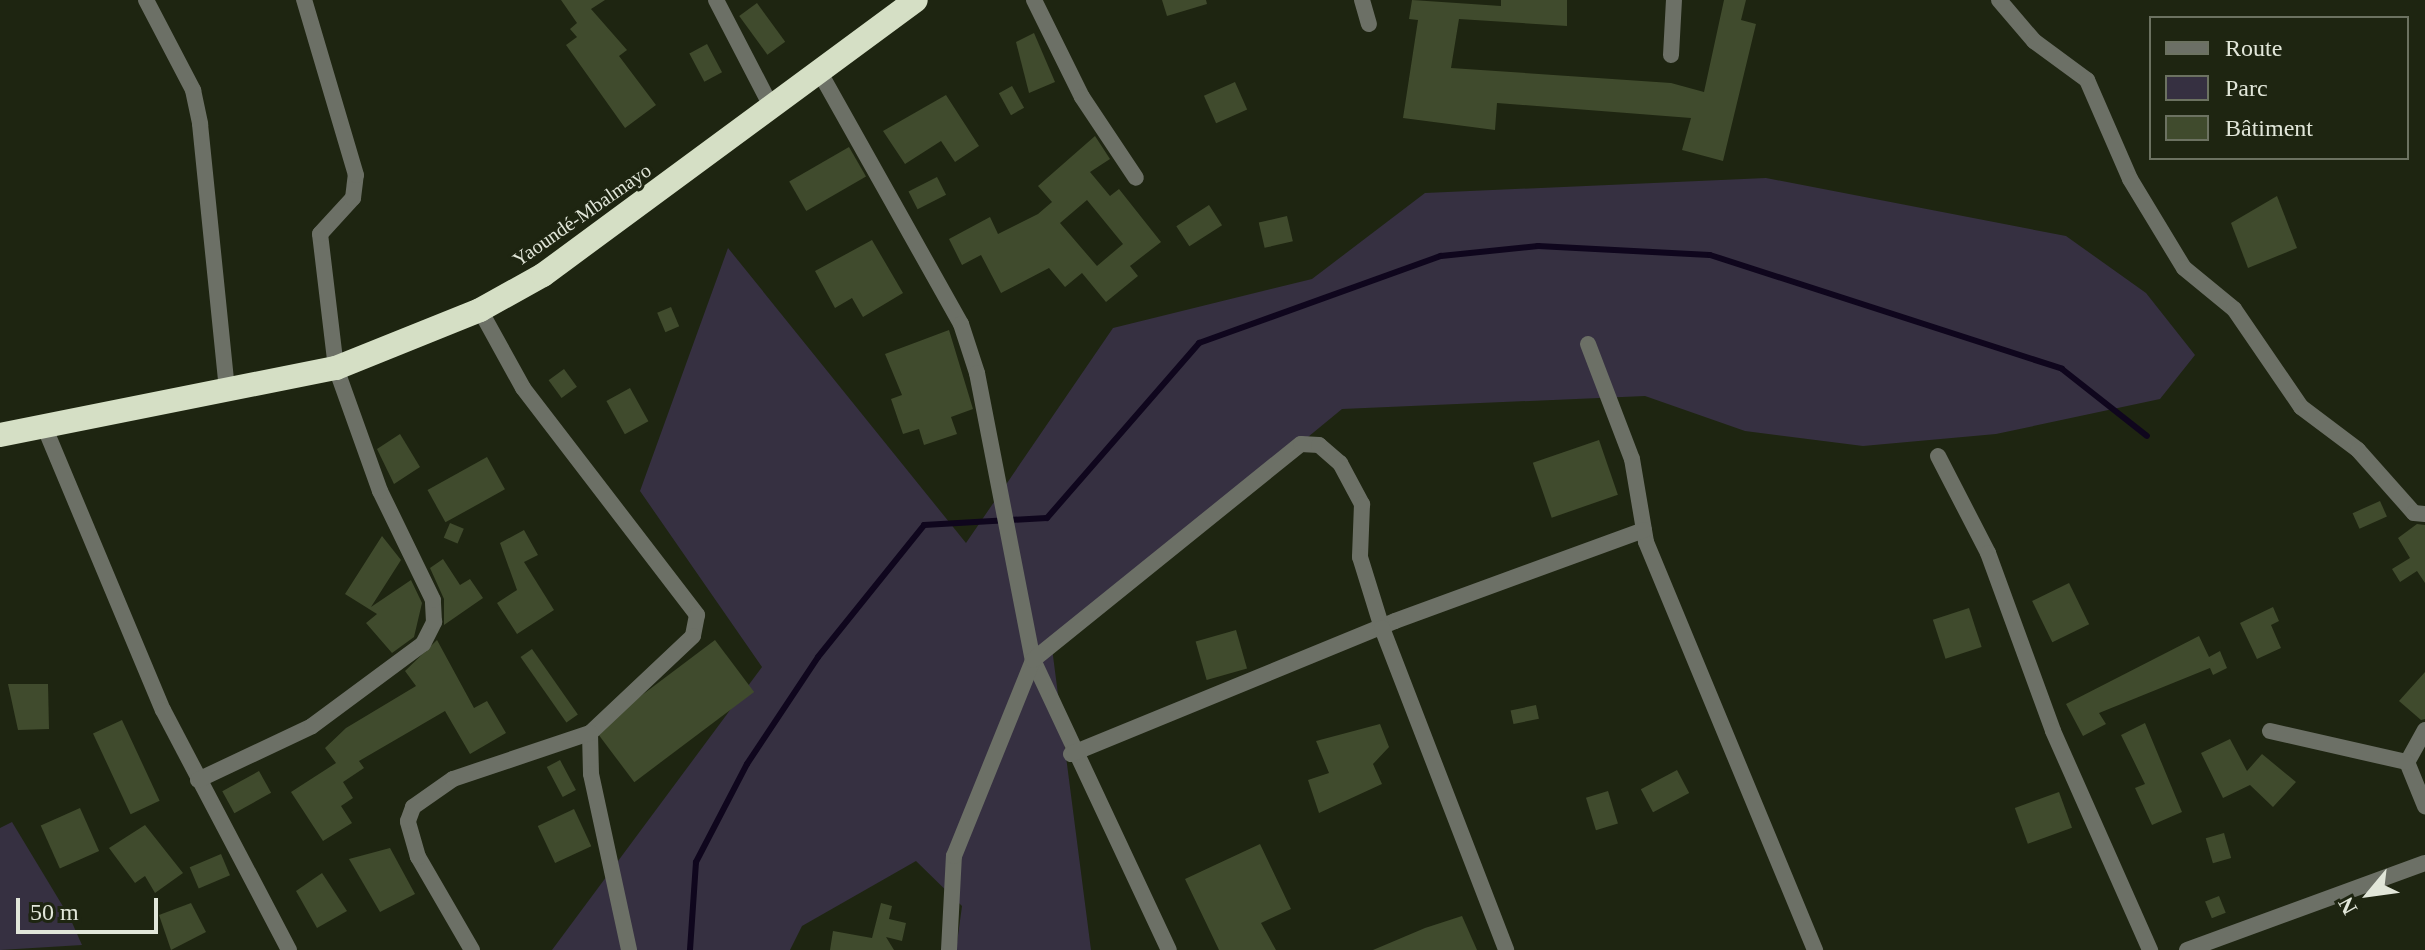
<!DOCTYPE html>
<html>
<head>
<meta charset="utf-8">
<style>
	body { margin:0 }
	#map { position:relative; width:2425px; height:950px; overflow:hidden; background:#1e2511; font-family:"Times New Roman",serif }
	div>[style] { position:absolute }
	[style*='--x'] { left:calc(var(--x)*1px); top:calc(var(--y)*1px); width:calc(var(--w)*1px); rotate:calc(var(--a)*1deg) }
	.green>* { inset:0; background:#363041 }
	.stream>* { height:6px; margin:-3px; padding:0 3px; transform-origin:3px; border-radius:3px; background:#0f061d }
	.building>* { inset:0; background:#404b2d; transform-origin:0 0 }
	.street>* { height:16px; margin:-8px; padding:0 8px; transform-origin:8px; border-radius:8px; background:#6c7066 }
	.highway>* { height:24px; margin:-12px; padding:0 12px; transform-origin:12px; border-radius:12px; background:#d5dfc5 }
	span { translate:-50% -50%; white-space:nowrap; text-align:center; line-height:1.15; -webkit-text-stroke:6px #1e2511; paint-order:stroke }
	.street-label { font-size:20px; color:#e1e6d9 }
	.legend { position:absolute; left:2149px; top:16px; width:260px; height:144px; box-sizing:border-box; background:#1e2511; border:2px solid #6c7261; margin:0; padding:10px 14px; list-style:none; font-size:24px; color:#e1e6d9 }
	.legend li { display:flex; align-items:center; gap:16px; height:40px }
	.legend b { width:40px; border:2px solid #6c7261 }
	.north { position:absolute; left:2329px; top:854px; width:80px; height:80px; -webkit-text-stroke:6px #1e2511; paint-order:stroke; rotate:241deg; font-size:22px; font-weight:700; line-height:32px; text-align:center; color:#e1e6d9 }
	.north::after { content:''; display:block; margin:auto; width:28px; height:36px; background:#e1e6d9; clip-path:polygon(50% 0,100% 100%,50% 72%,0 100%) }
	.scale { position:absolute; left:16px; top:898px; width:142px; height:36px; box-sizing:border-box; border:4px solid #e1e6d9; border-top:0; padding-left:10px; font-size:24px; line-height:28px; white-space:nowrap; color:#e1e6d9; -webkit-text-stroke:6px #1e2511; paint-order:stroke }
</style>
</head>
<body>
<div id="map">
	<div class="green">
		<i style="clip-path:polygon(1766px 178px,2066px 236px,2146px 293px,2195px 355px,2160px 399px,1996px 434px,1863px 446px,1745px 431px,1645px 396px,1342px 409px,1052px 648px,1091px 950px,956px 950px,962px 906px,916px 861px,802px 926px,790px 950px,552px 950px,762px 667px,640px 491px,728px 248px,966px 543px,1113px 328px,1312px 279px,1425px 193px)"></i>
		<i style="clip-path:polygon(12px 822px,70px 918px,82px 945px,0 950px,0 828px)"></i>
	</div>
	<div class="stream">
		<i style="--x:690;--y:950;--w:88;--a:-86.1"></i>
		<i style="--x:696;--y:862;--w:110;--a:-62.5"></i>
		<i style="--x:747;--y:764;--w:128;--a:-56.4"></i>
		<i style="--x:818;--y:657;--w:169;--a:-51.2"></i>
		<i style="--x:924;--y:525;--w:123;--a:-3.3"></i>
		<i style="--x:1047;--y:518;--w:232;--a:-49"></i>
		<i style="--x:1199;--y:343;--w:257;--a:-19.8"></i>
		<i style="--x:1441;--y:256;--w:98;--a:-5.9"></i>
		<i style="--x:1538;--y:246;--w:172;--a:3"></i>
		<i style="--x:1710;--y:255;--w:370;--a:17.9"></i>
		<i style="--x:2062;--y:369;--w:108;--a:38.2"></i>
	</div>
	<div class="building">
		<i style="clip-path:polygon(561px 0,605px 0,591px 9px,627px 50px,619px 56px,656px 105px,625px 128px,566px 45px,577px 37px,570px 29px,577px 23px)"></i>
		<i style="clip-path:polygon(1162px 0,1206px 0,1207px 4px,1167px 16px)"></i>
		<i style="clip-path:polygon(1412px 0,1501px 6px,1501px 0,1567px 0,1567px 26px,1459px 19px,1451px 68px,1671px 83px,1704px 92px,1724px 0,1746px 0,1741px 20px,1756px 24px,1723px 161px,1682px 150px,1691px 118px,1497px 103px,1495px 130px,1403px 118px,1418px 20px,1409px 19px)"></i>
		<i style="left:757px;top:3px;width:48px;height:22px;rotate:54deg"></i>
		<i style="clip-path:polygon(1034px 33px,1055px 82px,1029px 93px,1016px 42px)"></i>
		<i style="left:707px;top:44px;width:32px;height:20px;rotate:62deg"></i>
		<i style="left:1235px;top:82px;width:30px;height:34px;rotate:66deg"></i>
		<i style="left:1012px;top:86px;width:25px;height:15px;rotate:61deg"></i>
		<i style="clip-path:polygon(946px 95px,979px 146px,955px 162px,941px 141px,905px 164px,883px 131px)"></i>
		<i style="clip-path:polygon(evenodd,1095px 136px,1110px 159px,1090px 172px,1110px 196px,1119px 189px,1161px 242px,1130px 266px,1138px 276px,1106px 302px,1082px 273px,1065px 287px,1049px 268px,1001px 293px,981px 255px,962px 265px,949px 239px,990px 217px,998px 234px,1038px 214px,1052px 202px,1038px 186px,1095px 136px,1087px 200px,1123px 244px,1097px 266px,1060px 223px,1087px 200px)"></i>
		<i style="left:849px;top:147px;width:34px;height:69px;rotate:60deg"></i>
		<i style="left:937px;top:177px;width:20px;height:32px;rotate:63deg"></i>
		<i style="clip-path:polygon(2277px 196px,2297px 248px,2248px 268px,2231px 223px)"></i>
		<i style="left:1209px;top:205px;width:24px;height:39px;rotate:57deg"></i>
		<i style="left:1287px;top:216px;width:26px;height:29px;rotate:77deg"></i>
		<i style="clip-path:polygon(872px 240px,903px 293px,863px 317px,852px 298px,835px 308px,815px 271px)"></i>
		<i style="left:671px;top:307px;width:21px;height:15px;rotate:67deg"></i>
		<i style="clip-path:polygon(949px 330px,973px 409px,951px 417px,957px 434px,924px 445px,919px 429px,903px 434px,891px 399px,902px 395px,885px 354px)"></i>
		<i style="left:564px;top:369px;width:22px;height:19px;rotate:54deg"></i>
		<i style="left:630px;top:388px;width:38px;height:27px;rotate:61deg"></i>
		<i style="clip-path:polygon(400px 434px,420px 467px,394px 484px,377px 449px)"></i>
		<i style="left:1599px;top:440px;width:58px;height:70px;rotate:71deg"></i>
		<i style="left:487px;top:457px;width:37px;height:68px;rotate:61deg"></i>
		<i style="left:2380px;top:501px;width:17px;height:30px;rotate:66deg"></i>
		<i style="left:450px;top:523px;width:15px;height:16px;rotate:23deg"></i>
		<i style="clip-path:polygon(2417px 524px,2425px 525px,2425px 583px,2417px 571px,2400px 582px,2392px 569px,2410px 558px,2398px 538px)"></i>
		<i style="clip-path:polygon(524px 530px,538px 555px,524px 562px,554px 610px,517px 634px,497px 603px,517px 590px,500px 543px)"></i>
		<i style="clip-path:polygon(382px 536px,401px 560px,371px 607px,411px 580px,422px 603px,414px 637px,392px 653px,366px 623px,377px 614px,345px 594px)"></i>
		<i style="clip-path:polygon(443px 559px,460px 585px,470px 579px,483px 598px,444px 625px,444px 599px,430px 568px)"></i>
		<i style="left:2069px;top:583px;width:46px;height:41px;rotate:64deg"></i>
		<i style="clip-path:polygon(2273px 607px,2279px 621px,2271px 625px,2281px 648px,2257px 659px,2240px 623px)"></i>
		<i style="left:1969px;top:608px;width:41px;height:38px;rotate:72deg"></i>
		<i style="left:1236px;top:630px;width:40px;height:42px;rotate:74deg"></i>
		<i style="clip-path:polygon(2199px 636px,2209px 657px,2220px 651px,2227px 668px,2213px 675px,2210px 668px,2099px 713px,2106px 724px,2083px 736px,2066px 704px)"></i>
		<i style="clip-path:polygon(437px 640px,474px 708px,487px 701px,506px 733px,470px 754px,445px 711px,359px 761px,364px 768px,343px 782px,353px 798px,341px 806px,352px 823px,323px 841px,291px 792px,336px 763px,325px 748px,346px 728px,416px 686px,405px 671px)"></i>
		<i style="left:715px;top:640px;width:65px;height:150px;rotate:53deg"></i>
		<i style="left:532px;top:649px;width:80px;height:14px;rotate:55deg"></i>
		<i style="clip-path:polygon(2425px 672px,2425px 719px,2421px 720px,2399px 701px)"></i>
		<i style="clip-path:polygon(8px 684px,48px 684px,49px 729px,18px 730px)"></i>
		<i style="left:1536px;top:705px;width:14px;height:26px;rotate:78deg"></i>
		<i style="left:122px;top:720px;width:89px;height:32px;rotate:65deg"></i>
		<i style="clip-path:polygon(2145px 723px,2182px 812px,2152px 825px,2135px 788px,2145px 784px,2121px 735px)"></i>
		<i style="clip-path:polygon(1380px 724px,1389px 747px,1373px 764px,1382px 784px,1319px 813px,1308px 780px,1329px 773px,1316px 741px)"></i>
		<i style="clip-path:polygon(2230px 739px,2247px 771px,2262px 754px,2296px 782px,2273px 807px,2250px 785px,2223px 798px,2201px 753px)"></i>
		<i style="left:560px;top:760px;width:34px;height:15px;rotate:62deg"></i>
		<i style="left:1677px;top:770px;width:26px;height:41px;rotate:62deg"></i>
		<i style="left:259px;top:771px;width:25px;height:42px;rotate:61deg"></i>
		<i style="left:1608px;top:791px;width:34px;height:23px;rotate:73deg"></i>
		<i style="left:2059px;top:792px;width:38px;height:47px;rotate:70deg"></i>
		<i style="left:80px;top:808px;width:47px;height:43px;rotate:66deg"></i>
		<i style="left:574px;top:809px;width:41px;height:40px;rotate:65deg"></i>
		<i style="clip-path:polygon(145px 825px,183px 873px,155px 893px,145px 876px,135px 883px,109px 848px)"></i>
		<i style="left:2224px;top:833px;width:26px;height:19px;rotate:74deg"></i>
		<i style="clip-path:polygon(1260px 844px,1291px 909px,1261px 923px,1276px 950px,1219px 950px,1185px 879px)"></i>
		<i style="clip-path:polygon(390px 848px,415px 894px,380px 912px,349px 859px)"></i>
		<i style="left:221px;top:854px;width:23px;height:34px;rotate:67deg"></i>
		<i style="clip-path:polygon(322px 873px,347px 911px,317px 928px,296px 891px)"></i>
		<i style="left:2219px;top:896px;width:18px;height:15px;rotate:68deg"></i>
		<i style="clip-path:polygon(191px 903px,206px 932px,171px 950px,159px 915px)"></i>
		<i style="clip-path:polygon(881px 903px,892px 906px,889px 919px,906px 923px,902px 941px,886px 937px,894px 950px,830px 950px,833px 931px,872px 938px)"></i>
		<i style="clip-path:polygon(1462px 916px,1477px 950px,1373px 950px,1425px 928px)"></i>
	</div>
	<div class="street">
		<i style="--x:146;--y:0;--w:102;--a:62.4"></i>
		<i style="--x:193;--y:90;--w:35;--a:78"></i>
		<i style="--x:200;--y:124;--w:269;--a:84.2"></i>
		<i style="--x:716;--y:0;--w:122;--a:62.6"></i>
		<i style="--x:1034;--y:0;--w:108;--a:63.7"></i>
		<i style="--x:1082;--y:97;--w:97;--a:56.3"></i>
		<i style="--x:1362;--y:0;--w:25;--a:74"></i>
		<i style="--x:1999;--y:0;--w:54;--a:49.5"></i>
		<i style="--x:2034;--y:41;--w:66;--a:36.3"></i>
		<i style="--x:2087;--y:80;--w:108;--a:66.5"></i>
		<i style="--x:2130;--y:179;--w:104;--a:58.8"></i>
		<i style="--x:2184;--y:268;--w:65;--a:39.4"></i>
		<i style="--x:2234;--y:309;--w:119;--a:55.6"></i>
		<i style="--x:2301;--y:407;--w:71;--a:37"></i>
		<i style="--x:2358;--y:450;--w:84;--a:48.4"></i>
		<i style="--x:2414;--y:513;--w:11;--a:5"></i>
		<i style="--x:1671;--y:55;--w:55;--a:-86.9"></i>
		<i style="--x:819;--y:71;--w:290;--a:60.7"></i>
		<i style="--x:961;--y:324;--w:52;--a:71.9"></i>
		<i style="--x:977;--y:373;--w:292;--a:79"></i>
		<i style="--x:1033;--y:660;--w:320;--a:64.9"></i>
		<i style="--x:480;--y:310;--w:89;--a:61.1"></i>
		<i style="--x:523;--y:388;--w:286;--a:52.5"></i>
		<i style="--x:697;--y:615;--w:21;--a:101"></i>
		<i style="--x:693;--y:636;--w:141;--a:136.7"></i>
		<i style="--x:590;--y:733;--w:41;--a:88.6"></i>
		<i style="--x:591;--y:774;--w:180;--a:77.8"></i>
		<i style="--x:1588;--y:344;--w:123;--a:69.1"></i>
		<i style="--x:1632;--y:459;--w:84;--a:80.4"></i>
		<i style="--x:1646;--y:542;--w:442;--a:67.5"></i>
		<i style="--x:44;--y:426;--w:308;--a:67.3"></i>
		<i style="--x:163;--y:710;--w:271;--a:62.3"></i>
		<i style="--x:1938;--y:456;--w:109;--a:62.7"></i>
		<i style="--x:1988;--y:553;--w:189;--a:69.9"></i>
		<i style="--x:2053;--y:731;--w:240;--a:66.1"></i>
		<i style="--x:2425;--y:730;--w:37;--a:119"></i>
		<i style="--x:2407;--y:762;--w:48;--a:67.8"></i>
		<i style="--x:2270;--y:731;--w:140;--a:12.8"></i>
		<i style="--x:1071;--y:754;--w:350;--a:-22.3"></i>
		<i style="--x:1395;--y:621;--w:265;--a:-20.1"></i>
		<i style="--x:198;--y:780;--w:126;--a:-25.3"></i>
		<i style="--x:312;--y:726;--w:138;--a:-36.5"></i>
		<i style="--x:423;--y:644;--w:25;--a:-63"></i>
		<i style="--x:434;--y:622;--w:22;--a:-93"></i>
		<i style="--x:433;--y:600;--w:121;--a:-115.9"></i>
		<i style="--x:380;--y:491;--w:131;--a:-109.7"></i>
		<i style="--x:336;--y:368;--w:135;--a:-96.8"></i>
		<i style="--x:320;--y:234;--w:49;--a:-47.5"></i>
		<i style="--x:353;--y:198;--w:23;--a:-83"></i>
		<i style="--x:356;--y:175;--w:183;--a:-106.5"></i>
		<i style="--x:472;--y:950;--w:108;--a:-120.1"></i>
		<i style="--x:418;--y:857;--w:37;--a:-106"></i>
		<i style="--x:408;--y:821;--w:15;--a:-70"></i>
		<i style="--x:413;--y:807;--w:49;--a:-35"></i>
		<i style="--x:453;--y:779;--w:145;--a:-18.6"></i>
		<i style="--x:949;--y:950;--w:94;--a:-87"></i>
		<i style="--x:954;--y:856;--w:211;--a:-68"></i>
		<i style="--x:1033;--y:660;--w:344;--a:-38.9"></i>
		<i style="--x:1301;--y:444;--w:18;--a:3"></i>
		<i style="--x:1319;--y:445;--w:28;--a:41"></i>
		<i style="--x:1340;--y:463;--w:47;--a:61.8"></i>
		<i style="--x:1362;--y:504;--w:53;--a:92.2"></i>
		<i style="--x:1360;--y:557;--w:74;--a:72.8"></i>
		<i style="--x:1382;--y:628;--w:345;--a:68.9"></i>
		<i style="--x:2187;--y:950;--w:253;--a:-20.1"></i>
	</div>
	<div class="highway">
		<i style="--x:0;--y:435;--w:343;--a:-11.3"></i>
		<i style="--x:336;--y:368;--w:155;--a:-21.9"></i>
		<i style="--x:480;--y:310;--w:72;--a:-29.1"></i>
		<i style="--x:543;--y:275;--w:463;--a:-36.4"></i>
	</div>
	<div class="street-label">
		<span style="left:582px;top:215px;rotate:-35deg">Yaoundé-Mbalmayo</span>
	</div>
	<ul class="legend">
	<li><b style="height:10px;background:#6c7066"></b>Route</li>
	<li><b style="height:22px;background:#363041"></b>Parc</li>
	<li><b style="height:22px;background:#404b2d"></b>Bâtiment</li>
	</ul>
	<div class="north">N</div>
	<div class="scale">50 m</div>
</div>
</body>
</html>
